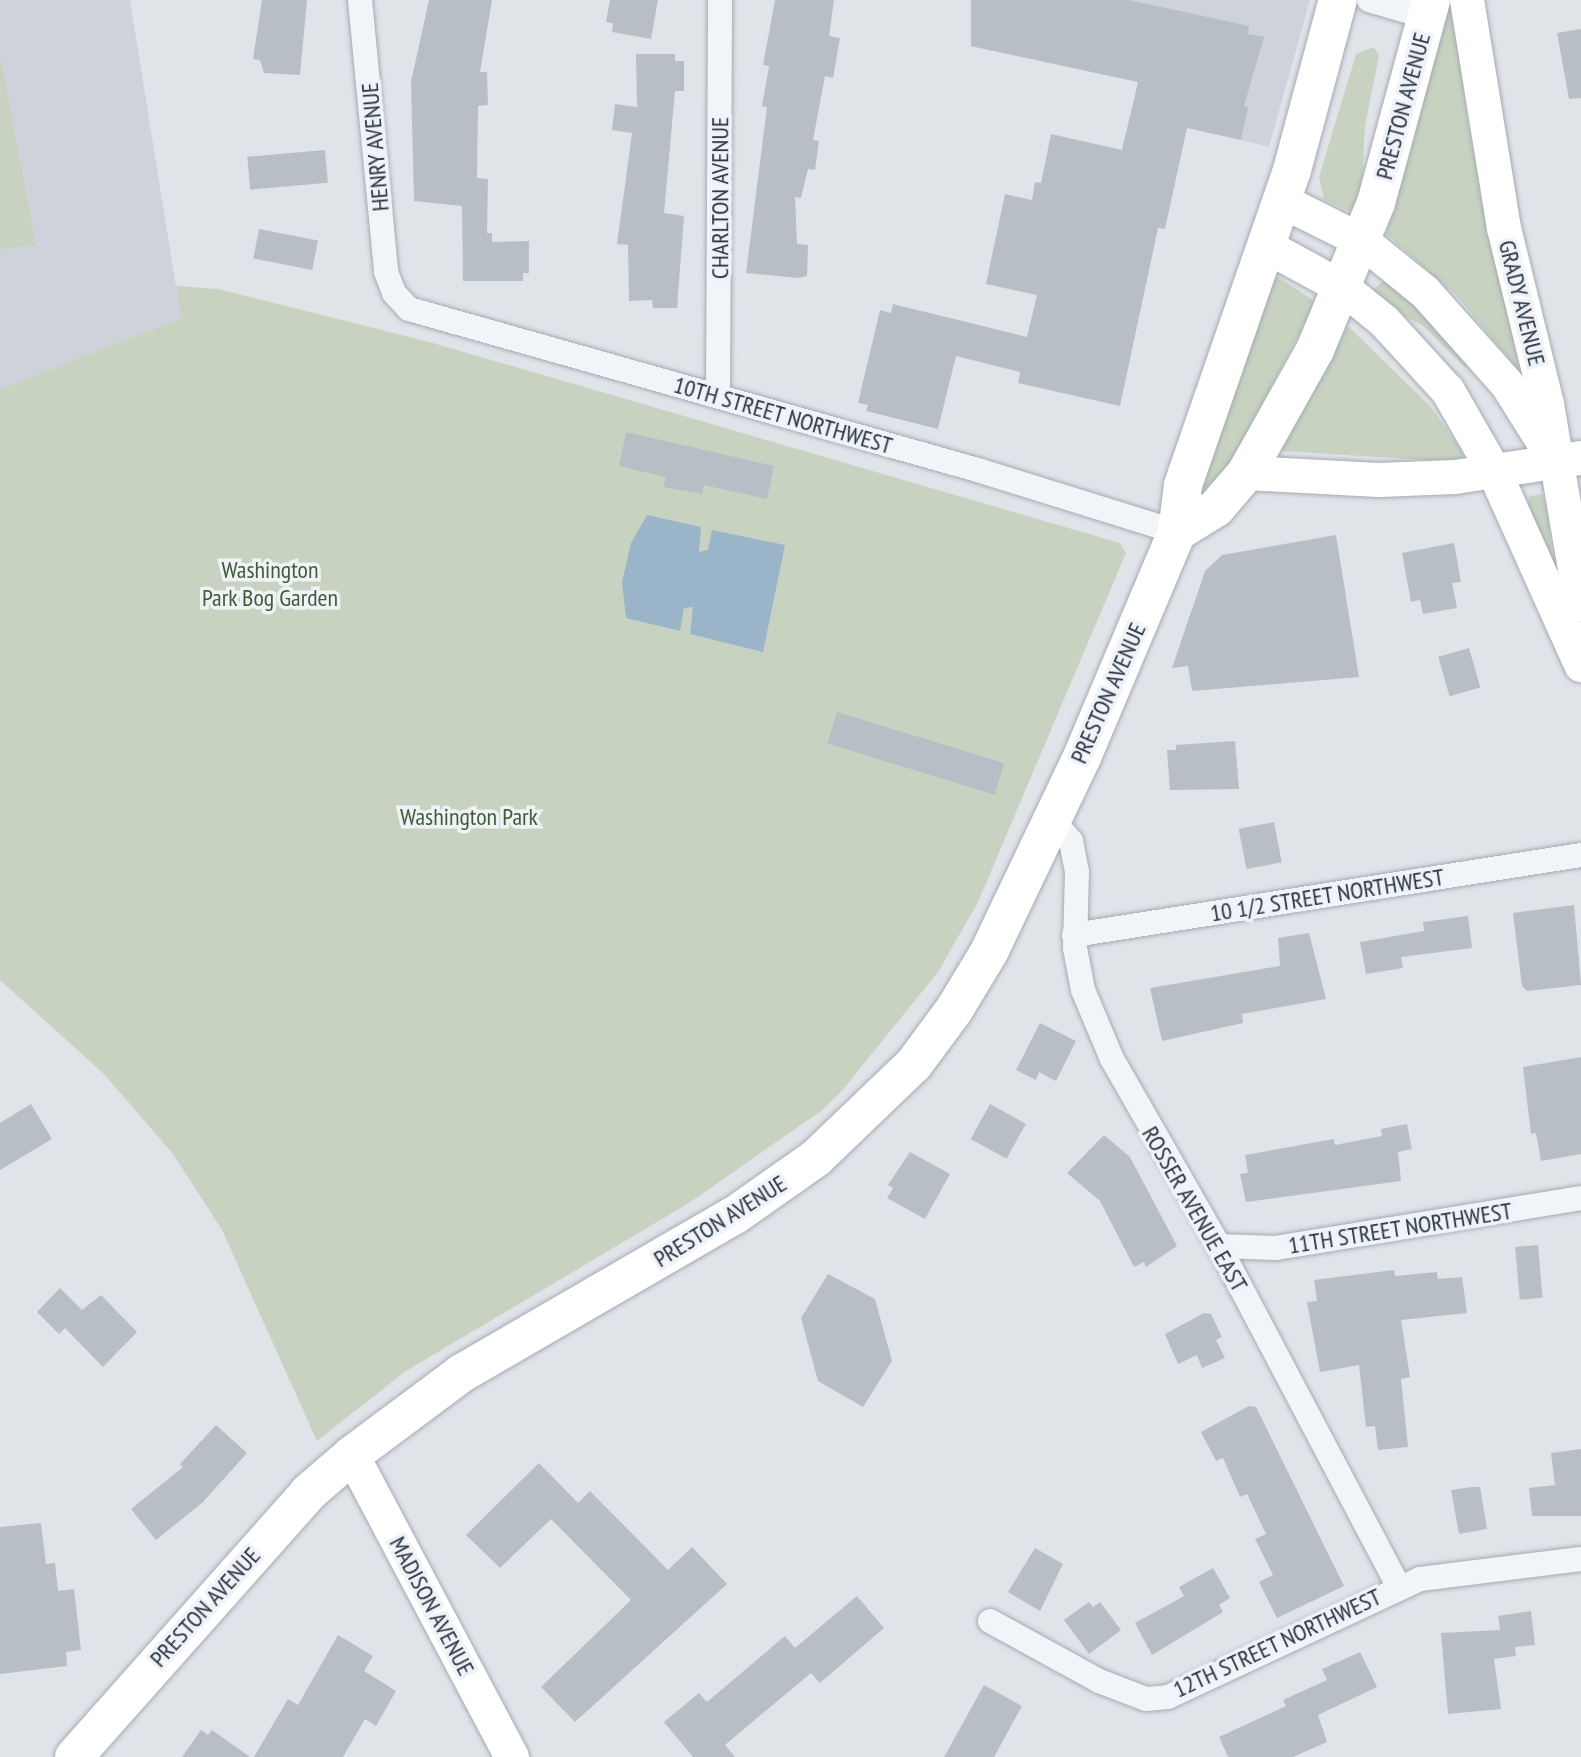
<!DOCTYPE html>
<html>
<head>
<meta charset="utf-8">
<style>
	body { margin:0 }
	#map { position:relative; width:1581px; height:1757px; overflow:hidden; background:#e0e4e9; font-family:"PT Sans Narrow",sans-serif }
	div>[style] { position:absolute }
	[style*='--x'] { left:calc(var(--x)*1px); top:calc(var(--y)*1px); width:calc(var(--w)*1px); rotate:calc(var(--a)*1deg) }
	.built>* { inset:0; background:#ced3db }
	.green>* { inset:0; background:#c7d3c0 }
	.water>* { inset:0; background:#9ab5ca }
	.building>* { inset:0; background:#b7bec6; transform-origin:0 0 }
	.roads { filter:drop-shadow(0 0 2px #a5abb3) drop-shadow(0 0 2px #a5abb3) }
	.street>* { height:24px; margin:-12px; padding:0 12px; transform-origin:12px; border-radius:12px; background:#f2f5f7 }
	.secondary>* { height:34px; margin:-17px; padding:0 17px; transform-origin:17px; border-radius:17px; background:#fff }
	.primary>* { height:38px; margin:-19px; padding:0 19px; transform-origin:19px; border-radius:19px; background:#fff }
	span { translate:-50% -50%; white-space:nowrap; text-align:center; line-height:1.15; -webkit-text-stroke:7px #eff3f7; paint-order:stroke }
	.street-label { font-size:24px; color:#283341 }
	.park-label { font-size:24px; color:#3f5d35 }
</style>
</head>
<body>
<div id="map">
	<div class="built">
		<i style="clip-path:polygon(0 0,130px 0,181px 318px,0 389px)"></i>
		<i style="clip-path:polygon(971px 0,1310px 0,1269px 147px,1241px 140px,1138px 82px,971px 46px)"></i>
	</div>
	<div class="green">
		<i style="clip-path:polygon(1444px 0,1452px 0,1468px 125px,1520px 372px,1457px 296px,1386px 234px)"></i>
		<i style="clip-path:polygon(1374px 47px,1379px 56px,1365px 126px,1362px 183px,1355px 208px,1349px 211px,1324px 200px,1319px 177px,1356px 54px)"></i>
		<i style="clip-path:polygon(0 55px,36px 246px,0 249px)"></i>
		<i style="clip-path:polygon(1278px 277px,1316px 302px,1237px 452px,1213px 486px,1203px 488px,1198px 486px,1269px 281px)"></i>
		<i style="clip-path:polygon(1384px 280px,1440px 329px,1471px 366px,1466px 368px,1422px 325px,1390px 309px,1372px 291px)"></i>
		<i style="clip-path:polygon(176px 286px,218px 289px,433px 343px,1120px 543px,1126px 553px,978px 902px,938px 972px,840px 1093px,821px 1111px,689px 1203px,406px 1371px,317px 1441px,222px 1230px,173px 1154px,104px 1074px,0 980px,0 389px,181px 318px)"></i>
		<i style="clip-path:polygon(1349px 327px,1431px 407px,1463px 453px,1461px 462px,1280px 451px,1343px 328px)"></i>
		<i style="clip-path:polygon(1542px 494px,1547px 507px,1553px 564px,1527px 505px,1530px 496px)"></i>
	</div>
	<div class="water">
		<i style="clip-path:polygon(647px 515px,701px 527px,699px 552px,708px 550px,712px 530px,785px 545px,763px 652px,690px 634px,693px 607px,684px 608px,680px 631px,626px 618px,622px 582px,631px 543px)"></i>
	</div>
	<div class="building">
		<i style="clip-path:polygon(262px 0,307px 0,300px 75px,264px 73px,260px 60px,253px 59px)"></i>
		<i style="clip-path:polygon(429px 0,492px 0,480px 72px,487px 72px,488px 105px,478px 106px,477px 178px,488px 179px,487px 233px,492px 233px,492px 242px,529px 241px,529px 273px,523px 273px,523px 281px,463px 281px,462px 206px,414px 201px,411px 82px)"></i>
		<i style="clip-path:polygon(610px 0,658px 0,651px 39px,612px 32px,613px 23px,606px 22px)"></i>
		<i style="clip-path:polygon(775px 0,834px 0,829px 36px,840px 38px,833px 78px,825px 76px,813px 140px,819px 141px,815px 170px,808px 169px,801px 198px,795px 197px,797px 244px,808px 245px,807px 276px,798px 278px,746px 273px,767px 107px,762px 106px,769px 66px,763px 65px)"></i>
		<i style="clip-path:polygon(971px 0,1129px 0,1249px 26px,1248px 34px,1264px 37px,1244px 106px,1248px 107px,1241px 140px,1187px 128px,1165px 229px,1158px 228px,1120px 406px,1018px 383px,1020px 372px,956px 356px,938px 429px,866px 411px,868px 405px,858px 403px,880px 310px,891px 313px,893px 304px,1027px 337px,1037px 295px,986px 284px,1005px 194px,1032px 200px,1035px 182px,1041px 183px,1051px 134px,1122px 150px,1138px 82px,971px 46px)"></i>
		<i style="clip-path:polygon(1581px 29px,1581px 98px,1569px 99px,1557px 33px)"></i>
		<i style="clip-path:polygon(636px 54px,675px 54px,675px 61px,684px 61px,684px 91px,675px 91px,664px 213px,684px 216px,677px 308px,653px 308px,652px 300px,629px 301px,628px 245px,617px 244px,632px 133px,612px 130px,615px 104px,637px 107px)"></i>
		<i style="left:325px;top:150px;width:33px;height:78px;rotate:85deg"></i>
		<i style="left:259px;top:229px;width:60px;height:30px;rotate:11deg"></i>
		<i style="clip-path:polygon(626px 432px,774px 466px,767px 499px,704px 485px,702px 494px,663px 487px,666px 477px,619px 466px)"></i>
		<i style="clip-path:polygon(1336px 535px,1359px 677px,1192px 691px,1188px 666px,1172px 668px,1205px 571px,1222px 555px)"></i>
		<i style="clip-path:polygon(1454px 543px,1461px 582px,1452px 583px,1457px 608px,1423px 614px,1420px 600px,1411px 602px,1402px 553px)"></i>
		<i style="left:1469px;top:648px;width:41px;height:32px;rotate:74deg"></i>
		<i style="left:837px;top:712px;width:175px;height:33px;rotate:17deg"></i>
		<i style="clip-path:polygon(1235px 741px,1239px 789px,1170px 790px,1167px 750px,1176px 750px,1176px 745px)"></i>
		<i style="left:1274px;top:822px;width:41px;height:36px;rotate:79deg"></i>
		<i style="clip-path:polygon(1574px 905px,1581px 985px,1527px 991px,1522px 986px,1513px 913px)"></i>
		<i style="clip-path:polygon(1468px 916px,1472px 948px,1401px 957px,1403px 968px,1366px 974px,1360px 942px,1424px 931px,1423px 922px)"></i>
		<i style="clip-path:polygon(1309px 933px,1326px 999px,1242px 1014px,1243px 1023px,1162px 1041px,1150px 988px,1280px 966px,1278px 938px)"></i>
		<i style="clip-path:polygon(1040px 1023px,1076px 1041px,1056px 1081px,1039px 1072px,1036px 1080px,1016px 1070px)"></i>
		<i style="clip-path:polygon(1581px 1057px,1581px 1154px,1541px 1161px,1536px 1133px,1531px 1134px,1523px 1067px)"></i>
		<i style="clip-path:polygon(31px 1104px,52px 1139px,0 1170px,0 1123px)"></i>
		<i style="left:990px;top:1104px;width:41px;height:40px;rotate:29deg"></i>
		<i style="clip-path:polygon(1407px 1124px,1412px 1149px,1398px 1152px,1401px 1181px,1246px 1202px,1240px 1174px,1248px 1173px,1245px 1155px,1334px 1139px,1335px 1145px,1382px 1136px,1381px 1129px)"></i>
		<i style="clip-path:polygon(1104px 1135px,1130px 1157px,1177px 1246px,1146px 1267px,1144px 1262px,1134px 1267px,1100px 1201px,1067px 1173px)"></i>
		<i style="clip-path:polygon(910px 1152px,950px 1174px,925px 1219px,887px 1198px,893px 1188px,888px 1185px)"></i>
		<i style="left:1538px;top:1245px;width:53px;height:23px;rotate:85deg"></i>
		<i style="clip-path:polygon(1394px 1270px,1395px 1276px,1437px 1272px,1438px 1279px,1462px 1277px,1467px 1313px,1401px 1320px,1410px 1377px,1401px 1379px,1408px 1447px,1378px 1450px,1375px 1426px,1366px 1427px,1359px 1365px,1320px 1372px,1307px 1302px,1317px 1301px,1314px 1280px)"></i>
		<i style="clip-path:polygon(828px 1274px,875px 1299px,892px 1361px,863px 1407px,818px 1381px,801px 1318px)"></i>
		<i style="clip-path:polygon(60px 1288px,82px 1310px,101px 1295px,137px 1332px,103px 1367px,65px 1328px,59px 1334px,37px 1312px)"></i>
		<i style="clip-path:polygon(1204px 1313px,1211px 1314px,1222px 1337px,1216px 1340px,1225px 1358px,1202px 1368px,1197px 1355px,1178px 1364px,1165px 1334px)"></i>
		<i style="clip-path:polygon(1249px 1406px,1256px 1407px,1344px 1586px,1277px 1618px,1259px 1582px,1273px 1575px,1255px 1539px,1266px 1534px,1247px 1494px,1240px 1497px,1223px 1458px,1216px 1461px,1201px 1432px)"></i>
		<i style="clip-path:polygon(216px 1425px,247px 1453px,203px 1502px,156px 1540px,131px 1509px,183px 1467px,180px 1464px)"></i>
		<i style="clip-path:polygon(1581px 1449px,1581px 1516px,1532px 1516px,1529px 1488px,1555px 1485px,1551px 1453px)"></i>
		<i style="clip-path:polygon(539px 1463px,578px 1503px,590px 1491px,668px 1570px,692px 1547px,727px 1584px,575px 1722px,541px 1687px,631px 1600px,551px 1519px,500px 1568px,466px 1535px)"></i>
		<i style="clip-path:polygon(1472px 1487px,1480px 1487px,1487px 1529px,1459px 1534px,1451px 1490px)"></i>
		<i style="clip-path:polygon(41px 1523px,46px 1564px,55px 1563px,58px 1591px,74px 1589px,81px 1650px,66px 1652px,67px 1666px,0 1674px,0 1527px)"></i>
		<i style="clip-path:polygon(1035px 1548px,1063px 1564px,1040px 1611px,1008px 1592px)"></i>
		<i style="clip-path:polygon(1213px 1568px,1230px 1598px,1219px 1605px,1223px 1612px,1152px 1655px,1135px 1623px,1184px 1596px,1179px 1587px)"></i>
		<i style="clip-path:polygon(857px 1596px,884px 1628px,820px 1683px,811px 1673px,725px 1745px,735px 1757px,693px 1757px,664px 1722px,699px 1693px,707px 1702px,785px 1636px,795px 1648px)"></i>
		<i style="clip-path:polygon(1089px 1602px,1093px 1607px,1100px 1602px,1121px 1630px,1089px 1654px,1064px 1620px)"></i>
		<i style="clip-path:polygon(1531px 1611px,1535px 1645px,1515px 1647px,1516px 1656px,1494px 1659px,1501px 1709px,1448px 1714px,1441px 1633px,1500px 1630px,1498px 1616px)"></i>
		<i style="clip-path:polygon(338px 1635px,373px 1656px,364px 1671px,396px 1691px,376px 1726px,365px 1719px,343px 1757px,254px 1757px,288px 1699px,298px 1705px)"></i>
		<i style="clip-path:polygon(1360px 1652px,1377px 1687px,1318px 1715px,1327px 1742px,1293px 1757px,1228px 1757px,1219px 1737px,1286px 1706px,1283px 1700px,1327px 1680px,1322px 1669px)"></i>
		<i style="clip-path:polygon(984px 1685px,1022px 1706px,994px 1757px,944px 1757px)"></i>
		<i style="clip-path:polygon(201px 1730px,208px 1735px,212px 1730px,250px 1757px,182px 1757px)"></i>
	</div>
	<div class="roads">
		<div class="street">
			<i style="--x:360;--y:0;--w:273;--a:84.5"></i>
			<i style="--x:386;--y:272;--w:22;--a:69"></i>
			<i style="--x:394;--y:293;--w:22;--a:47"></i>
			<i style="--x:409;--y:309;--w:594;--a:15.81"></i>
			<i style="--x:981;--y:471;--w:205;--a:17.3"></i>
			<i style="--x:1369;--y:0;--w:60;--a:16.3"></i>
			<i style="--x:718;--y:395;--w:395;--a:-89.7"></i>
			<i style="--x:1050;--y:817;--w:32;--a:49"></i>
			<i style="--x:1071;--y:841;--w:31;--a:79"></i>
			<i style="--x:1077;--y:871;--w:77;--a:91.5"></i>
			<i style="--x:1075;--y:948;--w:43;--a:79.2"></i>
			<i style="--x:1083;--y:990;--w:75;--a:67.2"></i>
			<i style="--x:1112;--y:1059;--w:215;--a:60.2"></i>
			<i style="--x:1219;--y:1246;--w:384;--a:62.2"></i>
			<i style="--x:1074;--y:935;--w:513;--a:-8.97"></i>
			<i style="--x:1219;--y:1246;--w:57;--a:2"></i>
			<i style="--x:1276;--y:1248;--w:309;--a:-9.3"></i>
			<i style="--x:990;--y:1621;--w:124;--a:28.8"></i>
			<i style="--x:1099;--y:1681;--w:50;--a:21"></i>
			<i style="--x:1146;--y:1699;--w:22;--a:-5"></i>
			<i style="--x:1168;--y:1697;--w:278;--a:-25.1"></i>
			<i style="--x:1420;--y:1579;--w:162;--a:-7.1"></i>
		</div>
		<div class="secondary">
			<i style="--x:1467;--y:0;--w:231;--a:80.8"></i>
			<i style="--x:1504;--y:228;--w:181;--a:76.3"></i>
			<i style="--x:1547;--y:404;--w:204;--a:80.4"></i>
			<i style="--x:1282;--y:201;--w:89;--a:26.6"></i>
			<i style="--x:1362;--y:241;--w:81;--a:39"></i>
			<i style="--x:1425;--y:292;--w:123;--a:48.3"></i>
			<i style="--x:1507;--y:384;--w:75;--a:58"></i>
			<i style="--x:1266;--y:246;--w:88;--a:28.6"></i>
			<i style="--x:1343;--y:288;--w:53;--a:38.8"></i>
			<i style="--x:1384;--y:321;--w:95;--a:47.6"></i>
			<i style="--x:1448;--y:391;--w:92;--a:60.1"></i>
			<i style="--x:1494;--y:471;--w:213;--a:65.8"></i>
			<i style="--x:1246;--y:473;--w:133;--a:3"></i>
			<i style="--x:1379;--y:480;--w:76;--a:-2.3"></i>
			<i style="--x:1455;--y:477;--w:127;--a:-8.6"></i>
			<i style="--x:352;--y:1455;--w:342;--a:62.1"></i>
		</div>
		<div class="primary">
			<i style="--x:1177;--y:532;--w:46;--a:-31.6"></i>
			<i style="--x:1216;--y:508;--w:46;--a:-49.4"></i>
			<i style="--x:1246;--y:473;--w:141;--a:-60.7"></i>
			<i style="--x:1315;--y:350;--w:159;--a:-67.5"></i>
			<i style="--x:1376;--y:203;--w:210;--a:-74.8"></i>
			<i style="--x:74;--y:1757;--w:353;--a:-48.4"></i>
			<i style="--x:308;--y:1493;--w:58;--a:-40.8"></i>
			<i style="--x:352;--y:1455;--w:137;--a:-36.7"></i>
			<i style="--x:462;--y:1373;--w:315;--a:-30.1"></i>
			<i style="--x:735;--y:1215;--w:99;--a:-35.1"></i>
			<i style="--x:816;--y:1158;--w:136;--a:-43.8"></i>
			<i style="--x:914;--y:1064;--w:67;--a:-53.5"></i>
			<i style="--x:954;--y:1010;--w:68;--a:-58.9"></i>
			<i style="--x:989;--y:952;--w:216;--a:-64.5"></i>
			<i style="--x:1082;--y:757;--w:244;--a:-67.1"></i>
			<i style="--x:1177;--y:532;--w:47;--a:-82.7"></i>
			<i style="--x:1183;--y:485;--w:333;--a:-70.9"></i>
			<i style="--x:1292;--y:170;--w:176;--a:-74.9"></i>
		</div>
	</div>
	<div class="street-label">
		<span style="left:1403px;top:106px;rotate:-75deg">PRESTON AVENUE</span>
		<span style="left:375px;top:147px;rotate:-95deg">HENRY AVENUE</span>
		<span style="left:720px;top:198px;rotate:-90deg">CHARLTON AVENUE</span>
		<span style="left:1522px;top:303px;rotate:76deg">GRADY AVENUE</span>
		<span style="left:783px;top:415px;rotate:16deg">10TH STREET NORTHWEST</span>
		<span style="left:1108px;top:693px;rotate:-66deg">PRESTON AVENUE</span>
		<span style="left:1327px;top:895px;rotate:-9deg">10 1/2 STREET NORTHWEST</span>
		<span style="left:1195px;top:1209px;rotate:60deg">ROSSER AVENUE EAST</span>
		<span style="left:720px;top:1221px;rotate:-32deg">PRESTON AVENUE</span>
		<span style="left:1400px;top:1228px;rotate:-9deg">11TH STREET NORTHWEST</span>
		<span style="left:432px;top:1606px;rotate:62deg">MADISON AVENUE</span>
		<span style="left:205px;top:1607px;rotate:-48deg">PRESTON AVENUE</span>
		<span style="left:1277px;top:1643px;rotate:-25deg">12TH STREET NORTHWEST</span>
	</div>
	<div class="park-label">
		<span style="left:270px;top:584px">Washington<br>Park Bog Garden</span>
		<span style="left:469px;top:817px">Washington Park</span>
	</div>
</div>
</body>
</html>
